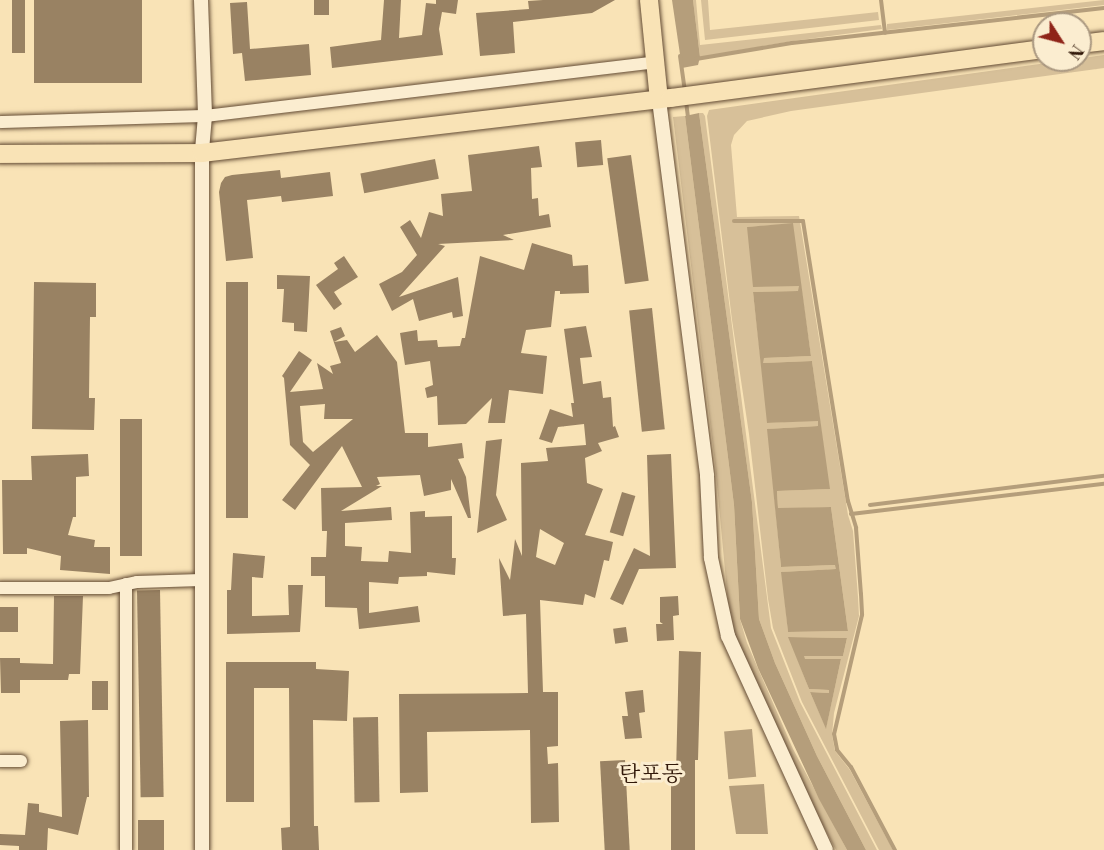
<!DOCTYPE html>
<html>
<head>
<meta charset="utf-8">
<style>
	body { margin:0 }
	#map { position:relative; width:1104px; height:850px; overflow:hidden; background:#f9e3b6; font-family:"Libre Bodoni","Noto Serif KR",serif }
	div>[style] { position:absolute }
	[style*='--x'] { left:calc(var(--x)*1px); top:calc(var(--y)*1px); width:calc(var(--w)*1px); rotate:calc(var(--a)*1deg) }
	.green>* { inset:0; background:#d7c099 }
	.water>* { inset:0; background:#b59e7b; transform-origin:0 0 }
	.stream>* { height:4px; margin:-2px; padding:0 2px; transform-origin:2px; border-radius:2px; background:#b59e7b }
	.building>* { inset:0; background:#998263; transform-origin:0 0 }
	.roads { filter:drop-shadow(0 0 2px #634b34) drop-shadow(0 0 2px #634b34) }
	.minor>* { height:12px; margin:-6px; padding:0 6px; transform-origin:6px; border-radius:6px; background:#fbedd0 }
	.tertiary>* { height:14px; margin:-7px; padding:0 7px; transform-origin:7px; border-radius:7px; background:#fbedd0 }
	.primary>* { height:18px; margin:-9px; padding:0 9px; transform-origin:9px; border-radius:9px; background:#f9e3b6 }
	span { translate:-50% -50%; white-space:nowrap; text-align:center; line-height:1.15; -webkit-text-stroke:6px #fbedd0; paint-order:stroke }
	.quarter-label { font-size:22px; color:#311809 }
	.north { position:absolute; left:1032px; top:12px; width:60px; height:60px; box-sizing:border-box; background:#fbedd0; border:2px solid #aa9880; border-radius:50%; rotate:126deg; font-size:16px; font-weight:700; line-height:24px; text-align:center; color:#311809 }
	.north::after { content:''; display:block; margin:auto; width:21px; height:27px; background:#8f2418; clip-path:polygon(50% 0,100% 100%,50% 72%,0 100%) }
</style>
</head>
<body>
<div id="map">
	<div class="green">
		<i style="clip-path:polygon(693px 0,696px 0,700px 45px,881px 25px,882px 29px,793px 41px,700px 57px)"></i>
		<i style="clip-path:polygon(701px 0,708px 0,710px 30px,878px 12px,879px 20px,705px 40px)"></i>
		<i style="clip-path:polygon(1104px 0,1104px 5px,887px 30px,887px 24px)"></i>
		<i style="clip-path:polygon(evenodd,1104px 55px,1104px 68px,791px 111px,747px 121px,734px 135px,731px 145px,737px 217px,799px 216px,848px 515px,853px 531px,858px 597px,859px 616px,834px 713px,832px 735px,835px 751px,850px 770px,893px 850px,879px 850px,802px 702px,773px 628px,768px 599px,749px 434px,732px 320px,707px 116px,709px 110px,1104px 55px,792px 224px,811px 356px,763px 358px,763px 363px,812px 361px,829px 489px,777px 491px,778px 509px,831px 507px,848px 631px,788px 632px,782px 572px,836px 569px,836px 565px,781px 567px,768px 429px,818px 426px,818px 420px,768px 423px,753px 292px,799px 291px,799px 286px,747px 227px,792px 224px,1104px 55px,789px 637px,847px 638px,843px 656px,804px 656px,804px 659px,841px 659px,826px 728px,810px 692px,829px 693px,829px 690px,809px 689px,789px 637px)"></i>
		<i style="clip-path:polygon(699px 113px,703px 113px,705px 116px,771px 628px,800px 702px,877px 850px,866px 850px,817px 756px,775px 663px,759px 619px,752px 502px)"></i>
		<i style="clip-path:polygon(685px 116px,734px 505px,740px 619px,747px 643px,793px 749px,847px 850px,836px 850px,801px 784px,730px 624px,715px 463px,673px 117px)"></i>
	</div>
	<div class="water">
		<i style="clip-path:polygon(672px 0,693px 0,700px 57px,698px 65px,682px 68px)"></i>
		<i style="clip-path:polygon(699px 113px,752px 502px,759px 619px,775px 663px,817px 756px,866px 850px,847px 850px,819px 799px,758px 668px,740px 619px,734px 505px,685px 116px)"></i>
		<i style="clip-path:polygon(793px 223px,811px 356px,764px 358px,763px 363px,812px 361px,830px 489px,777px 491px,778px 508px,831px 507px,848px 631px,788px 632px,781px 572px,836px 569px,835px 565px,781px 567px,767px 429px,818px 426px,818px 421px,767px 423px,753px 292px,798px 291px,799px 286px,753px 287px,747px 227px)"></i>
		<i style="clip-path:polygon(788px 637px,847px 638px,843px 656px,804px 656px,805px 659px,841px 659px,826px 729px,810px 692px,829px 693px,829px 690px,809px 689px)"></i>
		<i style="left:752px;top:729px;width:48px;height:28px;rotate:85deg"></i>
		<i style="clip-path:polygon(764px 784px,768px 834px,736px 834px,729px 786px)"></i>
	</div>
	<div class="stream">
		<i style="--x:881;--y:0;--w:33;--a:83"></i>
		<i style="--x:680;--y:56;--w:35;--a:82"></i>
		<i style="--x:696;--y:59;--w:97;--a:-9.5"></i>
		<i style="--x:792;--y:43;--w:314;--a:-6.4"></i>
		<i style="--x:686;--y:101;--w:17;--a:83"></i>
		<i style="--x:734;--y:221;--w:69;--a:0"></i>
		<i style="--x:803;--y:221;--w:284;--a:80.9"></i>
		<i style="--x:848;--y:501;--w:28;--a:73"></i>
		<i style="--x:856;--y:528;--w:66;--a:85.7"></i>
		<i style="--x:861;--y:594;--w:21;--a:87"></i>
		<i style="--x:862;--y:615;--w:122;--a:103.2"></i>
		<i style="--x:834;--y:734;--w:16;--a:79"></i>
		<i style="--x:837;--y:750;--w:22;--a:51"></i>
		<i style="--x:851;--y:767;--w:94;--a:62.1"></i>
		<i style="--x:870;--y:505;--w:236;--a:-7.1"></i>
		<i style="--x:851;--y:514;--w:255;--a:-6.8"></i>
	</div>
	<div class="building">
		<i style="left:12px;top:0;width:13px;height:53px"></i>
		<i style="left:34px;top:0;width:108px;height:83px"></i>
		<i style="left:314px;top:0;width:15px;height:15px"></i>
		<i style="clip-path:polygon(384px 0,401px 0,399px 38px,422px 35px,426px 3px,436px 4px,436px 0,458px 0,456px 14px,442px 12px,439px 29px,443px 55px,332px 68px,330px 47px,381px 40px)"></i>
		<i style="clip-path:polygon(543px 0,615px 0,592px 13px,513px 22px,515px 53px,480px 56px,476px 13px,529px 9px,528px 1px)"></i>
		<i style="clip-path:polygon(247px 2px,250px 49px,309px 44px,311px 75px,245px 81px,242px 53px,233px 54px,230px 3px)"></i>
		<i style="left:601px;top:140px;width:25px;height:26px;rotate:85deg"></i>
		<i style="clip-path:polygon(539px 146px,542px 167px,531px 168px,532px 199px,538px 198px,539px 216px,549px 214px,551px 227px,503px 235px,514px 240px,438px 244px,445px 246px,399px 297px,458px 277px,463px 316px,453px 318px,452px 312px,419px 321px,413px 299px,392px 311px,379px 284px,402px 272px,417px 255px,400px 227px,410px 220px,421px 238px,429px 212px,443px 216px,441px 194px,472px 191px,468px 155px)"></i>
		<i style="left:631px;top:155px;width:127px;height:24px;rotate:82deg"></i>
		<i style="left:435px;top:159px;width:20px;height:76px;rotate:79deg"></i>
		<i style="clip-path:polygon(280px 170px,281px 178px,330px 172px,333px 196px,282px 202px,281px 196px,247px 200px,253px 258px,226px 261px,219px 192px,221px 183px,225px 177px,232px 175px)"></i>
		<i style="clip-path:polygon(532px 243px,572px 255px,573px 266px,588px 265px,589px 293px,560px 294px,560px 291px,555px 291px,551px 327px,526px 330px,521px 353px,547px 356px,543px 394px,509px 390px,505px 423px,488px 423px,492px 398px,466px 424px,438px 425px,437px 396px,427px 398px,425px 388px,433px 385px,430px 361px,405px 365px,400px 333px,417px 330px,418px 341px,437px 340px,438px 347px,460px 346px,462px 338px,465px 338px,480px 256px,524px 270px)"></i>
		<i style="clip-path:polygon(344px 256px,358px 277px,334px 292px,342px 304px,334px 310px,316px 285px,338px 269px,334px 263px)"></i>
		<i style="clip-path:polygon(277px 275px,310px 276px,307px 332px,294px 331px,294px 323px,282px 322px,284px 289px,277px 289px)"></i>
		<i style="clip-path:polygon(34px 282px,96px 283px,96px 317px,90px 317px,89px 398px,95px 398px,94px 430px,32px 429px)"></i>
		<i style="left:226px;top:282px;width:22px;height:236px"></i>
		<i style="left:652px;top:308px;width:122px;height:23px;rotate:84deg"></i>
		<i style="clip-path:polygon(evenodd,586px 326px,592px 357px,580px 358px,583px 384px,601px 381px,603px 398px,611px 397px,613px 427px,615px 426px,619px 437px,598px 443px,602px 451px,585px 458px,587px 483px,603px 489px,585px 535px,613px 542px,609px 561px,604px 560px,595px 598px,585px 594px,583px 605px,540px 600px,543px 692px,558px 692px,558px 746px,547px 747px,548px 764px,558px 763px,559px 822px,531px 823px,530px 730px,427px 732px,428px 792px,400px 793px,399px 694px,528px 693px,526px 614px,503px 616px,499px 558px,510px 580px,515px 539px,522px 556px,521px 463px,548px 461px,546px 448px,586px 445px,584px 424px,558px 427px,552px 443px,539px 439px,550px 409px,573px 417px,571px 403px,574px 403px,564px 329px,586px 326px,540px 529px,564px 543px,555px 565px,536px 557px,540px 529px)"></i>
		<i style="clip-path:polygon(evenodd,341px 327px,345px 336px,334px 342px,347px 340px,355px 352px,377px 335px,397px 362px,405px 433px,428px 433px,428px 447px,462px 443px,464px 458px,458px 459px,466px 477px,471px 518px,468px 518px,451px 479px,451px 490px,424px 496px,420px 475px,377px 477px,380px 484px,376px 486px,382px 486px,341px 511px,391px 507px,392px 520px,345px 523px,345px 546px,362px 547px,361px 561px,388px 562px,389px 551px,411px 553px,410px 512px,425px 511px,425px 517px,452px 516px,452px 558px,456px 558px,455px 575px,427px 572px,427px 576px,399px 577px,398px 584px,369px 582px,369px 613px,418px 606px,420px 622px,359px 629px,357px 608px,325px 607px,325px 576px,311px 576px,311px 557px,326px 557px,327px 531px,322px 531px,321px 488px,362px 487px,342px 446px,295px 510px,282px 500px,310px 465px,290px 445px,284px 378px,282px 376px,299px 351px,312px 360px,290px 392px,323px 389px,317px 363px,333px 374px,330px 366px,341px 363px,330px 331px,341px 327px,325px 404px,324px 419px,353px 419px,313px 452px,303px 442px,300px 406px,325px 404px)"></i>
		<i style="left:120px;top:419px;width:22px;height:137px"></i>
		<i style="clip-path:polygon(502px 439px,496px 495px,507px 520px,477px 533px,486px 441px)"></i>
		<i style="clip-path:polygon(88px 454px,89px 476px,76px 477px,76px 517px,73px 517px,68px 535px,95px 540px,94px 547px,110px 547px,110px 574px,60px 570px,61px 556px,27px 548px,27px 554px,3px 554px,2px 480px,32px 480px,31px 456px)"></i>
		<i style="clip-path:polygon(671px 454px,676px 568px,639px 569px,623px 605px,610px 599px,634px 548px,650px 556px,647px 455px)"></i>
		<i style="left:622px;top:492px;width:14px;height:42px;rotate:17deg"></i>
		<i style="clip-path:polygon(233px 553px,265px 556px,263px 578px,252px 577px,252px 616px,289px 615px,288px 585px,303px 585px,300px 632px,227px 634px,227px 590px,231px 590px)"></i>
		<i style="left:160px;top:590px;width:207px;height:23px;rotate:89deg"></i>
		<i style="clip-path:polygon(54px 596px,83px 596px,80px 674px,69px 674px,68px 680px,20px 680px,20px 693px,1px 693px,0 658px,20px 658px,20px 663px,53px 664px)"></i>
		<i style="clip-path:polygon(678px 596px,679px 615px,673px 616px,674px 640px,657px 641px,656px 624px,663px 624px,660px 622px,660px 597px)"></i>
		<i style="left:0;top:607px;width:18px;height:25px"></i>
		<i style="left:626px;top:627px;width:15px;height:13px;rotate:82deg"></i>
		<i style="clip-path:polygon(679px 651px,701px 652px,698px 760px,695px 760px,695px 850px,671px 850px,671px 774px,676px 774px)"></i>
		<i style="clip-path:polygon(226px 662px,316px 662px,316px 669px,349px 671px,347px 721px,313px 720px,314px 826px,318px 826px,319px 850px,282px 850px,281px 828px,290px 827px,289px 688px,254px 688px,254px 802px,226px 802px)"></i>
		<i style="left:92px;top:681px;width:16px;height:29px"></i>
		<i style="clip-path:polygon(643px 690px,645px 712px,639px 713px,642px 738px,625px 739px,622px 716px,628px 716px,625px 692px)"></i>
		<i style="left:378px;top:717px;width:85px;height:25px;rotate:89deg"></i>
		<i style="clip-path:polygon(88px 720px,89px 797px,87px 797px,78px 835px,48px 828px,47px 850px,19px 850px,19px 846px,0 845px,0 834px,25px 835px,28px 803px,39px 804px,39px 812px,62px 817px,60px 721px)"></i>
		<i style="left:625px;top:760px;width:90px;height:25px;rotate:87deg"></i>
		<i style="left:138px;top:820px;width:26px;height:30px"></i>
	</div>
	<div class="roads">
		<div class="minor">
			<i style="--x:0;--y:122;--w:205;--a:-1.7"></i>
			<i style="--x:205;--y:116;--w:453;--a:-6.8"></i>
			<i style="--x:0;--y:588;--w:109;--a:0"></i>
			<i style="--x:109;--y:588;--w:29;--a:-12"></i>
			<i style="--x:137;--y:582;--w:64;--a:-1.8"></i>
			<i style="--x:0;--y:761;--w:21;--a:0"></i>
			<i style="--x:126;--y:850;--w:266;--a:-90"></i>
		</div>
		<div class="tertiary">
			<i style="--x:201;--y:0;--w:116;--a:88"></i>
			<i style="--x:205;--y:116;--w:37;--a:95"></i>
			<i style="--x:202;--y:153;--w:697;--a:90"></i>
			<i style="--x:659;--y:100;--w:379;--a:82.7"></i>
			<i style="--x:707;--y:476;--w:82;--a:87.2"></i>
			<i style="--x:711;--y:558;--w:80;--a:77.7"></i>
			<i style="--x:728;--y:636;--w:235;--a:65.4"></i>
		</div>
		<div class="primary">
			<i style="--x:649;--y:0;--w:100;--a:84.3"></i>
			<i style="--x:1080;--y:44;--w:24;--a:-7"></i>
			<i style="--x:0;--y:154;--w:202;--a:-0.3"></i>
			<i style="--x:202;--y:153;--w:472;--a:-6.7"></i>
			<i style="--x:671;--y:98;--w:376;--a:-7.5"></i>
		</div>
	</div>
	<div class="quarter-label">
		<span style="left:651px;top:775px">탄포동</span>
	</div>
	<div class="north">N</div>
</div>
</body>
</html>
